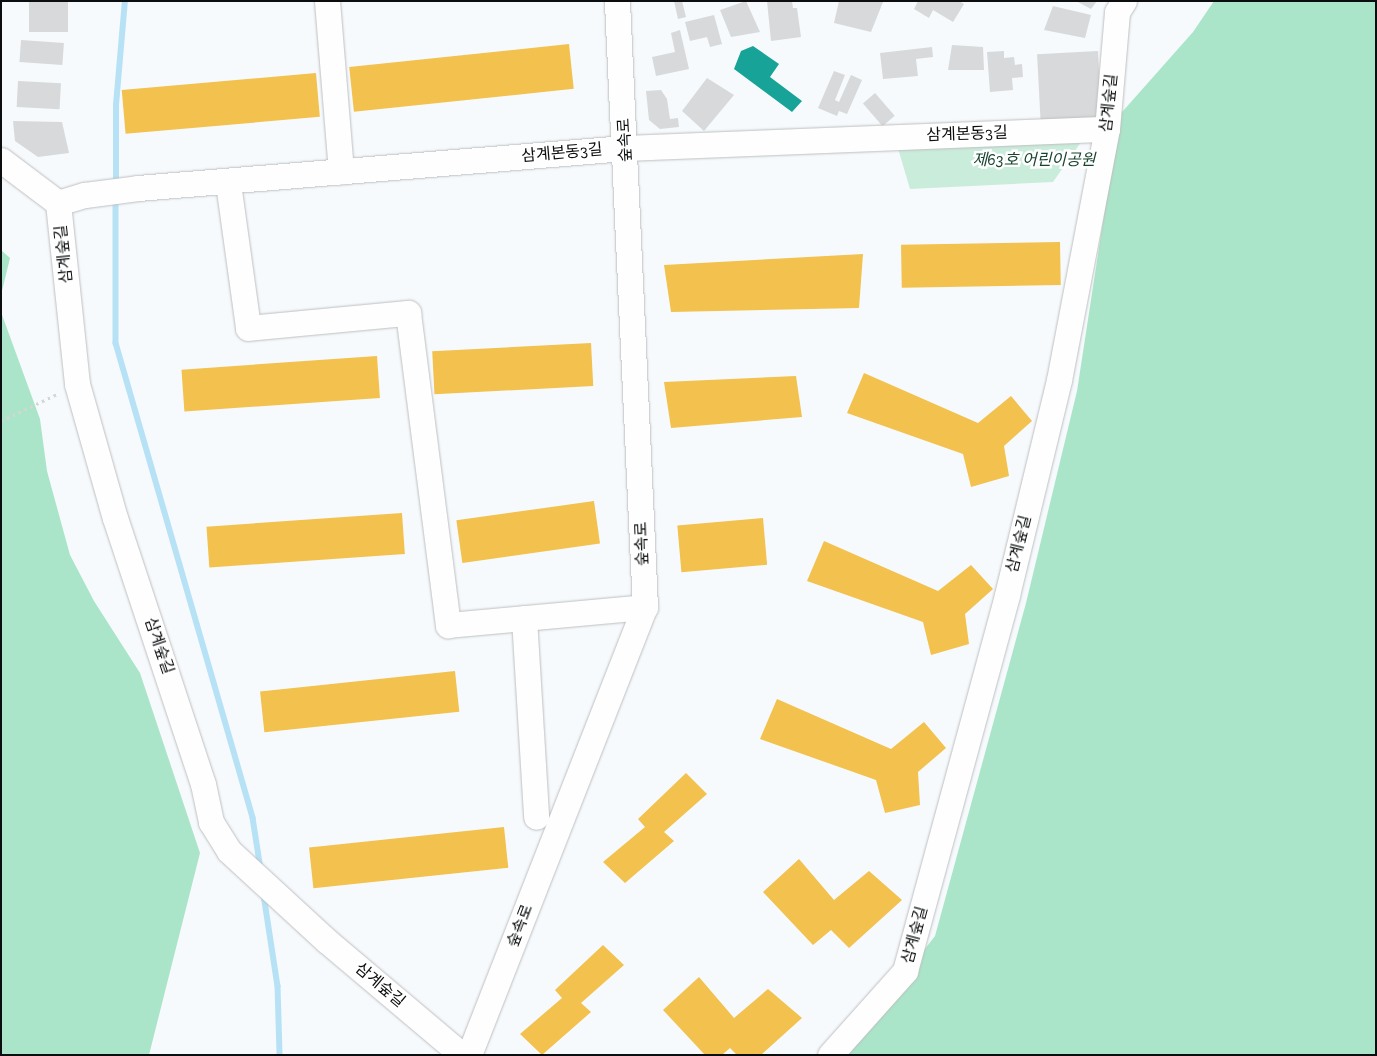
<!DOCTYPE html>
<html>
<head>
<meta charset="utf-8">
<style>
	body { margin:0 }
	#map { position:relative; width:1377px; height:1056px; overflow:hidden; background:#f7fafc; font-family:"Zilla Slab","Noto Sans KR",serif }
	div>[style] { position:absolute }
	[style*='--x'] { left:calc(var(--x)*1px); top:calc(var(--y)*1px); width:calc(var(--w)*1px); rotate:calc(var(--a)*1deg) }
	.green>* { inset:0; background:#caecdb }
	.forest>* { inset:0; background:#abe5c9 }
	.homes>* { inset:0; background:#f2c14e; transform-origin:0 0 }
	.public>* { inset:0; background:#17a398 }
	.stream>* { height:5.5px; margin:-2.75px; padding:0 2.75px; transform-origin:2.75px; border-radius:2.75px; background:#b7e2f6 }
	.building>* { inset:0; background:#d7d9da; transform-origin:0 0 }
	.path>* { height:3px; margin-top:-1.5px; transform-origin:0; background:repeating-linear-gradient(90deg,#d5d5d6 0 2.5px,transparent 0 6.5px) }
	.roads { filter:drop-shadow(0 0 1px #bdbfc0) drop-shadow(0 0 1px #bdbfc0) }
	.minor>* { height:25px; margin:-12.5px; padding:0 12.5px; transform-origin:12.5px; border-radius:12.5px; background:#fefeff }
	span { translate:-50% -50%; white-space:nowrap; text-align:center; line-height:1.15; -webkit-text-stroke:5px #fff; paint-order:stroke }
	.street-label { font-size:16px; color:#0b0d0e }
	.park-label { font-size:16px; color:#19442f; font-style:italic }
	.frame { position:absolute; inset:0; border:2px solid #0b0d0e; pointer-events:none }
</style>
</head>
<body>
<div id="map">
	<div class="green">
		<i style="clip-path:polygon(1086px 135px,1053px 182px,910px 189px,897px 145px)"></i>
	</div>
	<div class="forest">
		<i style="clip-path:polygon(1214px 1px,1376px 1px,1376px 1055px,842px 1055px,935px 936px,1026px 603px,1077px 391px,1108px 189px,1107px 129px,1193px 32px)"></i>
		<i style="clip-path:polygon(1px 250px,10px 258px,1px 295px)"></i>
		<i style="clip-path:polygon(1px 312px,40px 419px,47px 471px,70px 555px,94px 601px,140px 673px,200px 853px,149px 1055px,1px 1055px)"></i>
	</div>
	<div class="homes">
		<i style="left:569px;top:44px;width:45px;height:221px;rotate:84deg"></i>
		<i style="left:316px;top:73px;width:44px;height:195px;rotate:85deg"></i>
		<i style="left:1060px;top:242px;width:43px;height:159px;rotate:89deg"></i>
		<i style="clip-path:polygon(863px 254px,859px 308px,671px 312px,664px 265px)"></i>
		<i style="left:591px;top:343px;width:43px;height:159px;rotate:87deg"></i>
		<i style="left:377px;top:356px;width:42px;height:196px;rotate:86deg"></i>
		<i style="clip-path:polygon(864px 373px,978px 423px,1011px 396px,1032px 421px,1004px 446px,1009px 476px,971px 487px,963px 454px,847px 413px)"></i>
		<i style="clip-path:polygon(796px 376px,802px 417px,671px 428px,664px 382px)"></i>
		<i style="left:594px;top:501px;width:43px;height:139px;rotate:82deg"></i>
		<i style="left:402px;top:513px;width:41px;height:196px;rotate:86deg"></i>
		<i style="left:763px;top:518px;width:47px;height:86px;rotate:85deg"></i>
		<i style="clip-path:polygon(824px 541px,938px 591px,971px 565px,993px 589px,965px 614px,969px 644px,931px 655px,923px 622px,807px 581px)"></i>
		<i style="left:455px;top:671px;width:41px;height:196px;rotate:84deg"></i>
		<i style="clip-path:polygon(777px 699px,891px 749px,924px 722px,946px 748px,918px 772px,920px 805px,885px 813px,876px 780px,760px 739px)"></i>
		<i style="clip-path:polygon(686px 773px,707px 794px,664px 832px,674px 841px,625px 883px,603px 862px,645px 827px,638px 819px)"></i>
		<i style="left:504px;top:827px;width:41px;height:196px;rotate:84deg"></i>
		<i style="clip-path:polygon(799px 859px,834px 900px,869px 871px,902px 900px,849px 948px,831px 930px,813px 945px,763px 892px)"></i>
		<i style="clip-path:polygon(603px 945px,624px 965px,581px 1003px,591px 1012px,542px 1055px,520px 1034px,562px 998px,555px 990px)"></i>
		<i style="clip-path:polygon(699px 977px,734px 1018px,768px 989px,802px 1018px,761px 1055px,737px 1055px,730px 1048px,722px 1055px,705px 1055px,663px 1010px)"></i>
	</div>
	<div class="public">
		<i style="clip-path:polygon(753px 46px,779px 64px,770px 77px,802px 101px,792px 112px,734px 69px,741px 51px)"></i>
	</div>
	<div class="stream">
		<i style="--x:116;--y:184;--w:79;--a:-90"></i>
		<i style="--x:116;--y:105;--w:104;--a:-85.1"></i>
		<i style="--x:116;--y:196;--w:147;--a:90"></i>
		<i style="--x:116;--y:343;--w:494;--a:73.9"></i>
		<i style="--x:253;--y:818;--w:52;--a:81.1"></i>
		<i style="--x:264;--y:895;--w:92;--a:81.3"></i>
		<i style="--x:278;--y:986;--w:69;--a:88.3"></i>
	</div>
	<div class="building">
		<i style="left:29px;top:1px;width:39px;height:31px"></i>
		<i style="clip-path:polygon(674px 1px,682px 1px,686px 17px,678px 19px)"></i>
		<i style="clip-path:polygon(746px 1px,760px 32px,731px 37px,720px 10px)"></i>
		<i style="clip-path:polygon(767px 1px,792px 1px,793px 8px,797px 8px,801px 37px,771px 41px)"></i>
		<i style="clip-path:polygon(839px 1px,883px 2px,871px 32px,834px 23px)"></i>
		<i style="clip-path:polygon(918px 1px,959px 1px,964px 4px,953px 22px,933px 10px,929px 18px,914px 9px)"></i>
		<i style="clip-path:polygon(1076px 1px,1097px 1px,1091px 9px)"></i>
		<i style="clip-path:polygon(1053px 6px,1091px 15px,1085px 38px,1044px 30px)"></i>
		<i style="clip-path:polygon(714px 15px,722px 44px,710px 47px,707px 37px,690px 41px,685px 22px)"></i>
		<i style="clip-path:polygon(680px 30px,689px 69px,656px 76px,652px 57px,675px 52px,671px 33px)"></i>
		<i style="left:21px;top:40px;width:43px;height:22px;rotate:4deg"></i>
		<i style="clip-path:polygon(952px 45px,983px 47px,984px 70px,948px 70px)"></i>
		<i style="clip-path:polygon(932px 47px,933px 57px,916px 59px,918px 76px,883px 79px,880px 53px)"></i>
		<i style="clip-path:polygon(1004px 51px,1004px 58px,1014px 57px,1015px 65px,1022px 64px,1023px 77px,1012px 78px,1013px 90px,990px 92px,987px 52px)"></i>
		<i style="left:1098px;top:51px;width:68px;height:61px;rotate:87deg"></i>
		<i style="clip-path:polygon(834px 71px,845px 75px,835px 100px,839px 102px,851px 75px,862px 80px,847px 114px,839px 111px,837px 116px,818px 108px)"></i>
		<i style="clip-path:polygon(707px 78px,734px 95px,704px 131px,682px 111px)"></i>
		<i style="left:18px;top:81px;width:43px;height:26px;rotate:3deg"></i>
		<i style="clip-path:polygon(661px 90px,667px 99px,670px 119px,678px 118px,679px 127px,660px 129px,649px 120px,646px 91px)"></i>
		<i style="left:875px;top:93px;width:30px;height:16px;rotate:49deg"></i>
		<i style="clip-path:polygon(13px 121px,62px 122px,69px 153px,38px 157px,15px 141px)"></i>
	</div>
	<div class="path">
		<i style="--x:1;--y:421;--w:62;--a:-25.7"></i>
	</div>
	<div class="roads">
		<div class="minor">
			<i style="--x:327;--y:1;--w:171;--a:85.3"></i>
			<i style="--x:1;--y:160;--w:71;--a:37"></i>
			<i style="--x:58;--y:203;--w:182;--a:84"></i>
			<i style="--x:77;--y:384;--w:139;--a:74.2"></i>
			<i style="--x:115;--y:518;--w:280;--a:71.7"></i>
			<i style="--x:203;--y:784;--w:39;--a:78"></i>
			<i style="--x:211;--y:822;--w:34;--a:58"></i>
			<i style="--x:229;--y:851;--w:133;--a:42.6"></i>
			<i style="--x:327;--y:941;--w:177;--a:40.2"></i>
			<i style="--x:228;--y:183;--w:146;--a:82.1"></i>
			<i style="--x:248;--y:328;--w:161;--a:-5.4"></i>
			<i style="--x:408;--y:313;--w:315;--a:82.7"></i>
			<i style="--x:448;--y:625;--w:198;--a:-5.2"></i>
			<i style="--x:58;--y:203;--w:28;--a:-17"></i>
			<i style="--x:85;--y:195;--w:53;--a:-7.5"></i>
			<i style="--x:138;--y:188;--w:489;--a:-4.7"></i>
			<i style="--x:625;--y:148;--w:482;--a:-2.3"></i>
			<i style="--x:524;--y:618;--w:199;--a:86.5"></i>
			<i style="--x:469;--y:1055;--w:481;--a:-68.6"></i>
			<i style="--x:645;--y:607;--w:607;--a:-92.65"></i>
			<i style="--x:830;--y:1055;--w:113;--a:-48.2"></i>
			<i style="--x:905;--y:971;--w:390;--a:-74.8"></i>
			<i style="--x:1007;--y:595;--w:221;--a:-76.4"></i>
			<i style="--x:1059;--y:380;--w:256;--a:-79.2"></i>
			<i style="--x:1107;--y:129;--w:117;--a:-85.1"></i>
			<i style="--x:1117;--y:12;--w:13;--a:-58"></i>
		</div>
	</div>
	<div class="street-label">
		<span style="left:1109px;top:103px;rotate:-84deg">삼계숲길</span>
		<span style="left:967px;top:134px;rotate:-2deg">삼계본동3길</span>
		<span style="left:625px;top:140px;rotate:-93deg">숲속로</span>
		<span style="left:562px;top:153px;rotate:-5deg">삼계본동3길</span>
		<span style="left:64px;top:254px;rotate:-96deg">삼계숲길</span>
		<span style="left:642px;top:544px;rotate:-92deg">숲속로</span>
		<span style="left:1019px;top:544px;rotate:-76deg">삼계숲길</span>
		<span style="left:159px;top:646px;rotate:71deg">삼계숲길</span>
		<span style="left:520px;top:926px;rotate:-69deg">숲속로</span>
		<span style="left:915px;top:935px;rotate:-75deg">삼계숲길</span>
		<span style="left:380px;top:985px;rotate:40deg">삼계숲길</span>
	</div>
	<div class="park-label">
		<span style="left:1034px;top:160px">제63호 어린이공원</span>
	</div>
	<div class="frame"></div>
</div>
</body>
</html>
